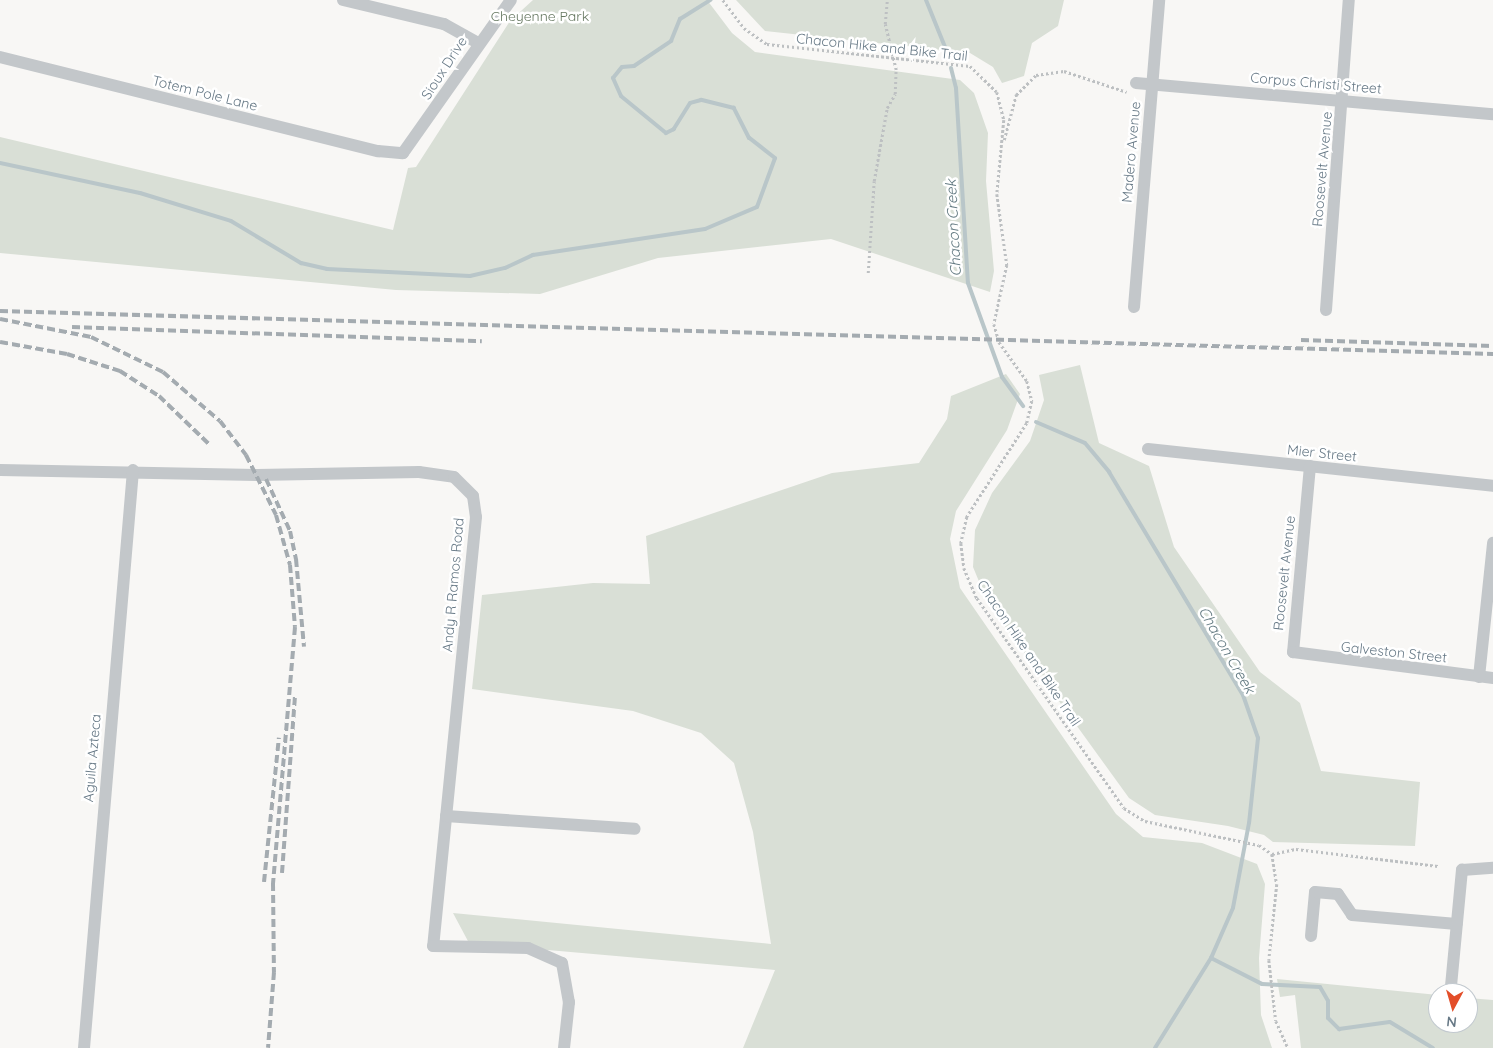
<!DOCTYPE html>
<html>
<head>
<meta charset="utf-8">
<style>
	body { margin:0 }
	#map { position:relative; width:1493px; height:1048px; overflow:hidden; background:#f8f7f5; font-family:Quicksand,sans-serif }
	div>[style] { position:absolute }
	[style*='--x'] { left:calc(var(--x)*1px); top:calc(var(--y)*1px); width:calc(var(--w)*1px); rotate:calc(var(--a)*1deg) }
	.green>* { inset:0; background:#d9dfd6 }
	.stream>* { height:4px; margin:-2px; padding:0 2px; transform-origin:2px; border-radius:2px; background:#b9c6c9 }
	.path>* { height:2.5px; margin-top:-1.25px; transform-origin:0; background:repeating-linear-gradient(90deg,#bdc0c2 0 2.5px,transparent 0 5px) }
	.minor>* { height:12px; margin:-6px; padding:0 6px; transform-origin:6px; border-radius:6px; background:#c3c7ca }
	.rail>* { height:4px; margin-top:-2px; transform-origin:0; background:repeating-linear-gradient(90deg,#a4abb0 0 8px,transparent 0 12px) }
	span { translate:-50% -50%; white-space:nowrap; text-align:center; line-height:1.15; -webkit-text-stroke:5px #fff; paint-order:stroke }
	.park-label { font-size:14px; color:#667861 }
	.street-label { font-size:14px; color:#677986 }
	.water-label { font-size:15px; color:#637a82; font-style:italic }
	.north { position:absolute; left:1428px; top:983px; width:50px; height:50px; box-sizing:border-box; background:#fff; border:1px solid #c2c9cf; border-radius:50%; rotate:186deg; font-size:14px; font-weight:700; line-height:20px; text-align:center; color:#677986 }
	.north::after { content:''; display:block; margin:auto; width:18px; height:22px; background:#e34e29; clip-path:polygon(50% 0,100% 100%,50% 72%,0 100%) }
</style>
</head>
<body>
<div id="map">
	<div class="green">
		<i style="clip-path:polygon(533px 0,707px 0,732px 33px,755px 52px,960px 80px,974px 93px,988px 133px,986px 181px,994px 271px,990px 292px,831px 239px,658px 258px,540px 294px,396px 290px,0 253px,0 137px,393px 230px,408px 168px,416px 167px,510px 21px)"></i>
		<i style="clip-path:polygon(736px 0,1064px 0,1058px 26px,1032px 43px,1024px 76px,1002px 83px,993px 67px,970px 53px,765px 31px)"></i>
		<i style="clip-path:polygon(1080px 365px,1099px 443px,1149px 466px,1174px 547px,1260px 672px,1300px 703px,1321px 771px,1420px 782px,1415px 846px,1273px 842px,1264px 835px,1228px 826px,1155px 815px,1129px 798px,988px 603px,973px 567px,975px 530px,992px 493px,1030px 441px,1044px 400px,1039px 375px)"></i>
		<i style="clip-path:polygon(1006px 374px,1020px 394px,1007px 430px,956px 511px,950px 539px,960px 588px,1116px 814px,1143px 837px,1202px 843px,1257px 864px,1265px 884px,1259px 958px,1261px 1015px,1272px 1048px,743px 1048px,775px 970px,469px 943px,453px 913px,771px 944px,753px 832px,734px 763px,701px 733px,633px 711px,472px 689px,482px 595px,593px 583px,650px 584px,646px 536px,832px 473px,919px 463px,947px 419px,951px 396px)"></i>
		<i style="clip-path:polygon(1277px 979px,1438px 995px,1438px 1023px,1468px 1023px,1468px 998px,1493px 1000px,1493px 1048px,1301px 1048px,1295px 995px,1280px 997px)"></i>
	</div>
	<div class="stream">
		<i style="--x:926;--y:0;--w:61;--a:68"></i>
		<i style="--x:951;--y:68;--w:21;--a:76"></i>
		<i style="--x:956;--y:88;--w:195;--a:86.5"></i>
		<i style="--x:968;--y:283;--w:100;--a:70.1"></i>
		<i style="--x:1002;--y:377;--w:36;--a:54"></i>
		<i style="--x:0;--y:163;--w:143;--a:12.1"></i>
		<i style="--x:140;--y:193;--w:95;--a:17.1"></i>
		<i style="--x:231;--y:221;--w:82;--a:31"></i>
		<i style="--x:301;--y:263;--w:27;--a:13"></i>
		<i style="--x:327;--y:269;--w:143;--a:2.8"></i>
		<i style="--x:470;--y:276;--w:36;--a:-13"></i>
		<i style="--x:505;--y:268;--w:31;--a:-25"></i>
		<i style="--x:533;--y:255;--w:174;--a:-8.6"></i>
		<i style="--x:705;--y:229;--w:56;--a:-22.9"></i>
		<i style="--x:757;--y:207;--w:52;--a:-69.8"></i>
		<i style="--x:775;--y:158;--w:33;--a:-142"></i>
		<i style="--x:749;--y:138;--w:34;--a:-117"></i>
		<i style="--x:734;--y:108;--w:34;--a:-166"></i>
		<i style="--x:701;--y:100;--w:11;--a:165"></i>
		<i style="--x:690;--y:103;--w:31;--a:122"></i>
		<i style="--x:674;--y:129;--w:9;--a:153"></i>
		<i style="--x:666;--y:133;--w:58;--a:-140.6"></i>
		<i style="--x:621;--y:96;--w:20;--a:-114"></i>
		<i style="--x:613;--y:78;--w:14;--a:-51"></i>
		<i style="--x:622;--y:67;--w:12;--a:-5"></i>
		<i style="--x:634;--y:66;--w:45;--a:-34"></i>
		<i style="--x:671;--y:41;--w:24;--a:-68"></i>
		<i style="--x:680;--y:19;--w:36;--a:-32"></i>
		<i style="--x:1036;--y:422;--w:53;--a:23.2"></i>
		<i style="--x:1085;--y:443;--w:38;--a:50"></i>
		<i style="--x:1109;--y:472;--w:260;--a:59"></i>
		<i style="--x:1243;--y:695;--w:46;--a:70.8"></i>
		<i style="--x:1258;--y:738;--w:85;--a:96"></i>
		<i style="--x:1249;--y:823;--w:86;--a:100.7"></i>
		<i style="--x:1233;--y:908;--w:55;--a:113.7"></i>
		<i style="--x:1211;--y:958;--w:106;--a:121.9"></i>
		<i style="--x:1211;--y:958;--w:57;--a:27"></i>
		<i style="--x:1262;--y:984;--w:58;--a:3"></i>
		<i style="--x:1320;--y:987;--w:16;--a:60"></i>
		<i style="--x:1328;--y:1001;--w:17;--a:90"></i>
		<i style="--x:1328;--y:1018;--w:16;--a:45"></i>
		<i style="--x:1339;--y:1029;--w:51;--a:-7.8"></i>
		<i style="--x:1390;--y:1022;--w:50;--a:31.2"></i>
	</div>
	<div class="path">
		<i style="--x:723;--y:0;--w:35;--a:53"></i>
		<i style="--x:744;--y:28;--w:28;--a:35"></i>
		<i style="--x:767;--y:44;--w:204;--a:6.2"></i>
		<i style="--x:970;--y:66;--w:37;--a:44"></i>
		<i style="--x:997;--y:92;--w:29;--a:76"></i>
		<i style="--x:1004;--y:120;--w:74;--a:95.4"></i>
		<i style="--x:997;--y:194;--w:72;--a:82"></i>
		<i style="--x:1007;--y:265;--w:60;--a:102.4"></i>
		<i style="--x:994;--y:324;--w:19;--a:74"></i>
		<i style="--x:999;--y:342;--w:48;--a:54.3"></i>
		<i style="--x:1027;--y:381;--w:21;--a:76"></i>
		<i style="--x:1032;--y:401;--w:23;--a:103"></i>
		<i style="--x:1027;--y:423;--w:112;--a:122.6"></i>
		<i style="--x:967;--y:517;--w:27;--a:103"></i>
		<i style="--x:961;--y:543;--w:25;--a:83"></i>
		<i style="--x:964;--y:568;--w:33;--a:67"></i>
		<i style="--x:977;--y:598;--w:256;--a:55"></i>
		<i style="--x:1124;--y:808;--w:25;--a:32"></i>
		<i style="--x:1145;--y:821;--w:116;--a:11.9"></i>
		<i style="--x:1259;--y:845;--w:16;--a:35"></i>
		<i style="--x:1272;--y:854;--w:30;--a:81"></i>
		<i style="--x:1277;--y:884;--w:76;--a:96"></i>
		<i style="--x:1269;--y:960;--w:61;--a:83.5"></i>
		<i style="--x:1276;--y:1021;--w:30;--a:66"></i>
		<i style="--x:1004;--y:140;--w:47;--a:-75.1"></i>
		<i style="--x:1016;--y:95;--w:28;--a:-45"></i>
		<i style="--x:1036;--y:75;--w:28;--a:-8"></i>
		<i style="--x:1064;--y:71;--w:66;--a:18.4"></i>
		<i style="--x:868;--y:273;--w:92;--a:-86.3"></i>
		<i style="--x:874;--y:181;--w:74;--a:-79.9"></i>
		<i style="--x:887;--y:108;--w:16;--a:-60"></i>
		<i style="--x:895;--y:94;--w:24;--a:-88"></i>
		<i style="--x:896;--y:70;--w:47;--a:-103.4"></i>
		<i style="--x:885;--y:24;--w:24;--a:-85"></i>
		<i style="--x:1272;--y:854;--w:25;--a:-12"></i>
		<i style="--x:1296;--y:849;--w:143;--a:6.8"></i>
	</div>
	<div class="minor">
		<i style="--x:343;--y:0;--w:104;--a:13.4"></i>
		<i style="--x:444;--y:24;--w:39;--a:29"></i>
		<i style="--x:0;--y:57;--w:390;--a:14"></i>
		<i style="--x:378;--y:151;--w:25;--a:5"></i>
		<i style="--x:403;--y:153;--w:187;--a:-54.8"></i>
		<i style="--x:1136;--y:83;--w:358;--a:5"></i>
		<i style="--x:1134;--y:307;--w:308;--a:-85.3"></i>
		<i style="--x:1326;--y:310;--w:311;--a:-85.8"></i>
		<i style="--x:1148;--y:449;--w:347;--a:6.1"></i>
		<i style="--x:1310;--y:466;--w:187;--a:95.2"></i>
		<i style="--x:1293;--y:652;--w:202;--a:7.4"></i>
		<i style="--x:0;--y:470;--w:257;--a:1.1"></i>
		<i style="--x:257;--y:475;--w:162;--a:-1.1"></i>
		<i style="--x:419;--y:472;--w:35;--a:8"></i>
		<i style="--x:454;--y:477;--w:27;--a:45"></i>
		<i style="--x:473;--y:496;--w:21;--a:82"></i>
		<i style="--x:476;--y:517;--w:431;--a:95.7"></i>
		<i style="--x:433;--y:946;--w:95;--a:1.2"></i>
		<i style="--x:528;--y:948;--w:37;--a:24"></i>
		<i style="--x:562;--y:963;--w:40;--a:80"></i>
		<i style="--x:569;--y:1002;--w:46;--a:96.2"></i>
		<i style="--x:1479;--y:677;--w:135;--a:-84"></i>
		<i style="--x:446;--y:816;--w:189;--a:3.9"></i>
		<i style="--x:1311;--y:936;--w:44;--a:-84.8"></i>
		<i style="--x:1315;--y:892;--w:23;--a:5"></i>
		<i style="--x:1338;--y:894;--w:25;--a:56"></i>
		<i style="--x:1352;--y:915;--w:105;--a:4.9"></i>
		<i style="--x:1451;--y:986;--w:117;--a:-84.6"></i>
		<i style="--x:1462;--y:870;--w:31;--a:-4"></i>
		<i style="--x:84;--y:1048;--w:580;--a:-85.15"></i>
	</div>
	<div class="rail">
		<i style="--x:0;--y:311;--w:1494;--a:1.65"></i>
		<i style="--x:0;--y:319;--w:93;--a:11.2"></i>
		<i style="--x:91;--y:337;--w:80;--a:25.9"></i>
		<i style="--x:163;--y:372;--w:75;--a:40.7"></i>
		<i style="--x:220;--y:421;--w:43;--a:52.6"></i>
		<i style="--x:246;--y:455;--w:67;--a:63.4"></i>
		<i style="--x:276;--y:515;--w:52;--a:74.4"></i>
		<i style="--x:290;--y:565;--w:62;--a:85.4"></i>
		<i style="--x:295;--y:627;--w:257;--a:94.9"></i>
		<i style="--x:273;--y:883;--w:89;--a:89.4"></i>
		<i style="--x:274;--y:972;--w:76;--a:94.5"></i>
		<i style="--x:72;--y:327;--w:410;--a:2"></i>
		<i style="--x:1301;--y:340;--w:192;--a:1.8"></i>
		<i style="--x:0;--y:342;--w:68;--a:10.2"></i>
		<i style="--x:67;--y:354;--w:56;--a:17.8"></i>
		<i style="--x:120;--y:371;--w:46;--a:32.7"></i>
		<i style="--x:159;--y:396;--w:71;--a:43.9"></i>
		<i style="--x:266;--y:479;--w:57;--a:65.2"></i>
		<i style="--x:290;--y:531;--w:29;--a:78"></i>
		<i style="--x:296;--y:559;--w:88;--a:84.8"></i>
		<i style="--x:282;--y:873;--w:178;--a:-85.8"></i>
		<i style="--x:264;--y:882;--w:145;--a:-84.1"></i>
	</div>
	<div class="park-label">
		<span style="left:540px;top:16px">Cheyenne Park</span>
	</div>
	<div class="street-label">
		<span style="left:882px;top:47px;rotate:6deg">Chacon Hike and Bike Trail</span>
		<span style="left:444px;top:68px;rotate:-57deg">Sioux Drive</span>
		<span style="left:1316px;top:83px;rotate:5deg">Corpus Christi Street</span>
		<span style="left:205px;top:93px;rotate:14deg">Totem Pole Lane</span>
		<span style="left:1131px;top:152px;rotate:-85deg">Madero Avenue</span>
		<span style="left:1322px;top:169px;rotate:-85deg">Roosevelt Avenue</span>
		<span style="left:1322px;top:453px;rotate:6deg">Mier Street</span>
		<span style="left:1284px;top:573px;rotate:-84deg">Roosevelt Avenue</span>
		<span style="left:453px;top:585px;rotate:-85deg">Andy R Ramos Road</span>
		<span style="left:1394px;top:652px;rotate:6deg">Galveston Street</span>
		<span style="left:1029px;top:653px;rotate:56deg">Chacon Hike and Bike Trail</span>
		<span style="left:92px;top:758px;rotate:-85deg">Aguila Azteca</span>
	</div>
	<div class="water-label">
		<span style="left:953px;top:228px;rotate:-93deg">Chacon Creek</span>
		<span style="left:1227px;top:650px;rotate:60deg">Chacon Creek</span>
	</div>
	<div class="north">N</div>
</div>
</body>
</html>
